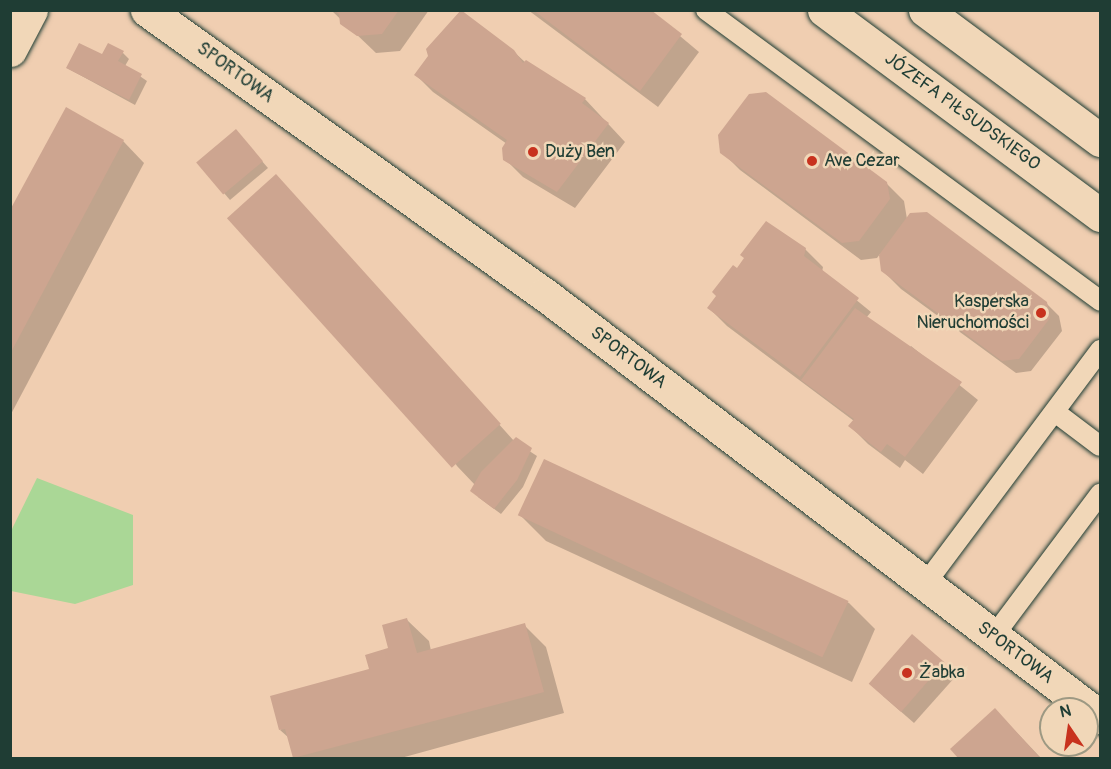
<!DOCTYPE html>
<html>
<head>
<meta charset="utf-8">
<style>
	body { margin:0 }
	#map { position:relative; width:1111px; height:769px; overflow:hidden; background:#f0ceb1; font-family:Pangolin,sans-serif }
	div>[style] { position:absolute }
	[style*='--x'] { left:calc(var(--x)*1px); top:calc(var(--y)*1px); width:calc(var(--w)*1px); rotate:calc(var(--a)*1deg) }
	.green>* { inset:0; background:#aad796 }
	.shadow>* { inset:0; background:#0003 }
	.building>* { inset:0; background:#cda590; transform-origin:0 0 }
	.roads { filter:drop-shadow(0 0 2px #1f3d34) drop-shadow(0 0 2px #1f3d34) }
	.service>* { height:20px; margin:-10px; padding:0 10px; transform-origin:10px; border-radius:10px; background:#f1d7b8 }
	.minor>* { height:33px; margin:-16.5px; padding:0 16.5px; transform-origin:16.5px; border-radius:16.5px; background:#f1d7b8 }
	.tertiary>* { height:33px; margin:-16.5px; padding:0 16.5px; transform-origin:16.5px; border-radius:16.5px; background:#f1d7b8 }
	.dots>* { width:16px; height:16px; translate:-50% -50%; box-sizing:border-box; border:3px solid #f1d7b8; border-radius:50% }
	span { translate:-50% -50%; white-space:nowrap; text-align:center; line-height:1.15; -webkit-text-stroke:5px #f1d7b8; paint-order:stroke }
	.street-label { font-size:18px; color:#1f3d34 }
	.poi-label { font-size:18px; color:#1f3d34 }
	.left { translate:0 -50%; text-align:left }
	.right { translate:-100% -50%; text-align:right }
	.frame { position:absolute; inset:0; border:12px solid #1f3d34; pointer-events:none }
	.north { position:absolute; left:1039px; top:697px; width:60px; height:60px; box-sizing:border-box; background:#f1d7b8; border:2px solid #9d9983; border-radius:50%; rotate:347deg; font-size:16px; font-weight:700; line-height:24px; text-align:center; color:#1f3d34 }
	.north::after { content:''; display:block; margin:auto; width:21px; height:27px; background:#c8321e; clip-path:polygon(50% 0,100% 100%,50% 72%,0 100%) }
</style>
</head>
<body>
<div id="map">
	<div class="green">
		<i style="clip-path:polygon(37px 478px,133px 515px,133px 585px,75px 604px,11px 591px,11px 531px)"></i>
	</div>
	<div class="shadow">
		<i style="clip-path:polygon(331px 10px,429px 10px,400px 51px,376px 53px)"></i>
		<i style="clip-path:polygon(528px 10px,649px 10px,699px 52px,658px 107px)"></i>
		<i style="clip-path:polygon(513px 51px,526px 63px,585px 99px,625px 142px,575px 208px,523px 177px,505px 159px,507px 144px,433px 92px,416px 75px)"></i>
		<i style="clip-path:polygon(123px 53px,129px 59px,125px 66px,147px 81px,135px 105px,67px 68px)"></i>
		<i style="clip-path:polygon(241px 137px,268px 168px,230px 200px,198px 163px)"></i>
		<i style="clip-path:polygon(123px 141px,144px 163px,10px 416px,10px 213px)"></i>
		<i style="clip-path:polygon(722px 152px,886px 183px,904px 201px,907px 219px,1046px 303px,1059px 316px,1062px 331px,1031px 371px,1016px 373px,901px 289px,883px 271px,880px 254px,877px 258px,861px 260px,740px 170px)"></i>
		<i style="clip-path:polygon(276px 176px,514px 441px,537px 456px,523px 487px,501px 514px,478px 497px,475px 485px,457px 466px)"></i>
		<i style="clip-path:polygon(805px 249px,823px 267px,822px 272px,871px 312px,866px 318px,908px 350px,911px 346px,978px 400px,923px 474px,905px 460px,900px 468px,868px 444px,850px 426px,854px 421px,727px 326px,709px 308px,737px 270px)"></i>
		<i style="clip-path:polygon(545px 461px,849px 603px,875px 629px,852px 682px,546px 541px,520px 515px)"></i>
		<i style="clip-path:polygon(407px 620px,429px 641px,431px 651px,524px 625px,546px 647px,564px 713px,401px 758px,295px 758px,289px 738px,280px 730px,370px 670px,390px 649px)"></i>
		<i style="clip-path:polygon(912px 636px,956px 676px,914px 723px,883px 696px)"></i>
		<i style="clip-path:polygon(995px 711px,1021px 737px,1041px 758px,960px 758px,952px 749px)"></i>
	</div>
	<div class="building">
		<i style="clip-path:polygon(334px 10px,399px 10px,382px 34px,357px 36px,340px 24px,339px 14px)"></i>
		<i style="clip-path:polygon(461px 10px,514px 50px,523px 63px,526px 60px,586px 98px,582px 103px,609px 123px,557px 192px,503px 160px,502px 148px,507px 140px,414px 75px,428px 56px,426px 49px)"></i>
		<i style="clip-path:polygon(533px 10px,651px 10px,682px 34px,640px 91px)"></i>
		<i style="clip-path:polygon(79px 43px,102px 54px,108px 43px,124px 51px,118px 61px,142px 74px,129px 100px,66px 68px)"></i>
		<i style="clip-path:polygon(766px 92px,887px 182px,890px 199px,859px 241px,842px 243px,720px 153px,718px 135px,749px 94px)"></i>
		<i style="clip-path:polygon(66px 107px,124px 140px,10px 354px,10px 210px)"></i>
		<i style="left:236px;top:129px;width:42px;height:52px;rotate:50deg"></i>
		<i style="left:276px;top:174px;width:336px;height:66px;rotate:48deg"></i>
		<i style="clip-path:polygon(927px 212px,1047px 302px,1050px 318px,1019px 359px,1002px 361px,881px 271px,879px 255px,910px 213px)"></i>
		<i style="clip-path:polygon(766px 221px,806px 248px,804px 256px,859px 298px,800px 377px,707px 308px,716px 296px,712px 292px,733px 265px,737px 268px,744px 258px,740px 255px)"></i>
		<i style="clip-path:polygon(855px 308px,962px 382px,905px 457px,887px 444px,881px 452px,848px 426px,854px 419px,801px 380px)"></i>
		<i style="clip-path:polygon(516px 437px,532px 448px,517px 480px,494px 509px,470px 491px,481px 472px)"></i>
		<i style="left:544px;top:459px;width:336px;height:62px;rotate:25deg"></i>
		<i style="clip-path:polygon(407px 618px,417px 653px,525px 623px,544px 692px,293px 758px,285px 729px,279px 730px,270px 696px,369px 669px,365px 655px,388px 648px,382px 625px)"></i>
		<i style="left:912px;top:634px;width:43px;height:66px;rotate:41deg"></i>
		<i style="clip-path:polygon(995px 708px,1040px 758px,958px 758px,950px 749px)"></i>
	</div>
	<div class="roads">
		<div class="service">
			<i style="--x:706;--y:10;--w:490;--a:36.4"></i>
			<i style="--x:1055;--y:412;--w:56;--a:37.1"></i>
			<i style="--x:926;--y:583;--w:291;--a:-53.2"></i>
			<i style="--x:993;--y:637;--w:179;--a:-53.2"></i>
		</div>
		<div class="minor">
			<i style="--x:147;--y:10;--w:488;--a:35.6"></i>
			<i style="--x:544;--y:294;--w:699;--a:37.26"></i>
			<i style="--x:10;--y:50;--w:45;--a:-62.3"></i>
		</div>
		<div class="tertiary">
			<i style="--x:824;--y:10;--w:344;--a:36.6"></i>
			<i style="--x:925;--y:10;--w:218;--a:36.6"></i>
		</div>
	</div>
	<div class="dots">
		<i style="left:533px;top:152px;background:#c8321e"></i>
		<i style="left:812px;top:161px;background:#c8321e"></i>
		<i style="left:1041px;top:313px;background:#c8321e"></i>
		<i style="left:907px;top:673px;background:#c8321e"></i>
	</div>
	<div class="street-label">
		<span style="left:235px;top:73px;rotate:36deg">SPORTOWA</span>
		<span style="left:962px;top:112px;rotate:36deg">JÓZEFA PIŁSUDSKIEGO</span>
		<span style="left:628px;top:358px;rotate:37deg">SPORTOWA</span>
		<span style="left:1015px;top:653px;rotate:37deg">SPORTOWA</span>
	</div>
	<div class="poi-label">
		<span class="left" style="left:545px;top:152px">Duży Ben</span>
		<span class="left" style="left:824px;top:161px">Ave Cezar</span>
		<span class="right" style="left:1029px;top:313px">Kasperska<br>Nieruchomości</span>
		<span class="left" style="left:919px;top:673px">Żabka</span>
	</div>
	<div class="frame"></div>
	<div class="north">N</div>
</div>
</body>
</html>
